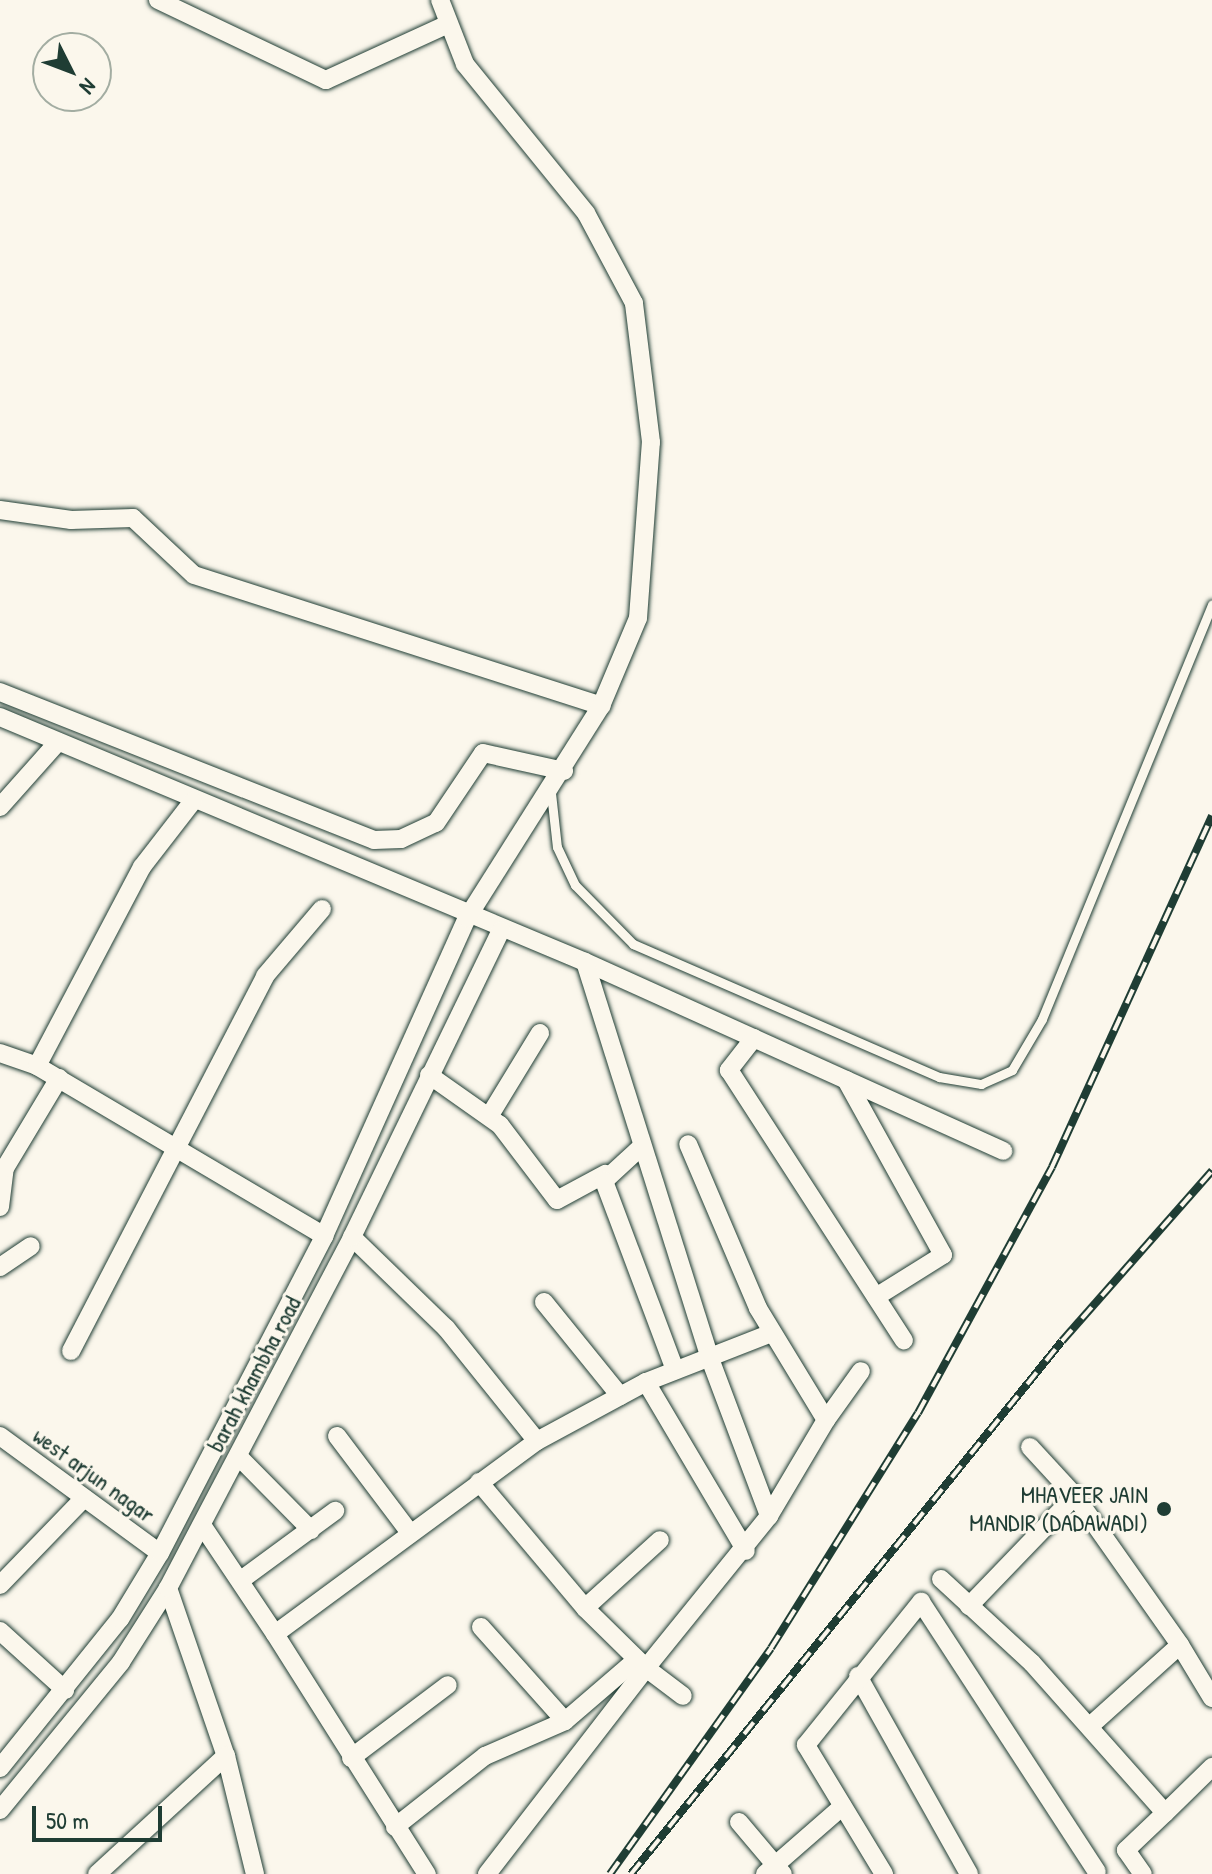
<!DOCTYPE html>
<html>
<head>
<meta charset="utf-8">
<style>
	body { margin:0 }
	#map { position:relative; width:1212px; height:1874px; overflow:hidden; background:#fbf7ec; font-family:"Patrick Hand",sans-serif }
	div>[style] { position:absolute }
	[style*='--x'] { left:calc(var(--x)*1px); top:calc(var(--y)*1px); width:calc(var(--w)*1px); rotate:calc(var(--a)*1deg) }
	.roads { filter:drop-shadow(0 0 2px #1f3d34) drop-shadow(0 0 2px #1f3d34) }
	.service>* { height:9px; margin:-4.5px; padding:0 4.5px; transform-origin:4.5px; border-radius:4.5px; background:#fbf7ec }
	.minor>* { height:18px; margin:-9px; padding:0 9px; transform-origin:9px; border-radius:9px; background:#fbf7ec }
	.rail>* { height:8px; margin-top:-4px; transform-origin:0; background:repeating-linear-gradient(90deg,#fbf7ec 0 15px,#1f3d34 0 30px); box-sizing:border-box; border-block:2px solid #1f3d34 }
	.dots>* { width:22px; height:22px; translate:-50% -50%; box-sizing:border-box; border:4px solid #fbf7ec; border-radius:50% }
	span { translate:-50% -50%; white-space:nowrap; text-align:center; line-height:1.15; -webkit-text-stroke:6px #fbf7ec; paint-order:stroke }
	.street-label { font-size:24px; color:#1f3d34 }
	.poi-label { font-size:24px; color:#1f3d34 }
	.right { translate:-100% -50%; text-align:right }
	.north { position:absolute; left:32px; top:32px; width:80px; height:80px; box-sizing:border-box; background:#fbf7ec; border:2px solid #a3ada2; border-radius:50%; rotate:132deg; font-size:22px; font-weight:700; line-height:32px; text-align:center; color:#1f3d34 }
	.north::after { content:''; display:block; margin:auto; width:28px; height:36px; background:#1f3d34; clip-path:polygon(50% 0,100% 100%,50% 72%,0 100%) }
	.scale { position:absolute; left:32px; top:1806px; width:130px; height:36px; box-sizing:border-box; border:4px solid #1f3d34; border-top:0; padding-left:10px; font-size:24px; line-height:28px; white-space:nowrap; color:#1f3d34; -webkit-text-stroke:6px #fbf7ec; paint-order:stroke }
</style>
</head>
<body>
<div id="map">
	<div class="roads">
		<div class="service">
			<i style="--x:551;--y:793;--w:54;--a:83.7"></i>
			<i style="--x:557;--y:847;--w:42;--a:64.7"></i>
			<i style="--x:575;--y:885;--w:83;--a:45.5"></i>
			<i style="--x:633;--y:944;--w:334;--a:23.5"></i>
			<i style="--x:939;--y:1077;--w:43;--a:9.5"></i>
			<i style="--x:981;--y:1084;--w:34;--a:-24"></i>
			<i style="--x:1012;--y:1070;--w:59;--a:-59.5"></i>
			<i style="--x:1042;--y:1019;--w:448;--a:-67.7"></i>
		</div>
		<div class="minor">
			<i style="--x:158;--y:0;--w:186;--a:25.5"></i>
			<i style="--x:326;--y:80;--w:132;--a:-24.6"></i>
			<i style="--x:0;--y:510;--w:72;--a:8"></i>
			<i style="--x:71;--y:520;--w:62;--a:-1.8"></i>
			<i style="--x:133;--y:518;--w:83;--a:43.1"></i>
			<i style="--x:194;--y:575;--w:428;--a:17.8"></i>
			<i style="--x:0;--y:692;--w:402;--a:21.6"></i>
			<i style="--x:374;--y:840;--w:27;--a:-2"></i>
			<i style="--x:401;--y:839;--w:38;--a:-25"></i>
			<i style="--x:436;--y:823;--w:84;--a:-56.1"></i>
			<i style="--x:483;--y:753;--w:83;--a:12.5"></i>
			<i style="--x:0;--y:717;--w:634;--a:22.72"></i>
			<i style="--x:585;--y:962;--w:459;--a:24.3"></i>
			<i style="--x:0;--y:807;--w:87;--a:-48.3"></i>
			<i style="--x:585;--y:962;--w:413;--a:72.5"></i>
			<i style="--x:709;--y:1356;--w:171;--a:69.4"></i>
			<i style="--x:769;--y:1516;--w:112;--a:-59.3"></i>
			<i style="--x:826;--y:1420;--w:131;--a:-121.3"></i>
			<i style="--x:758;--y:1308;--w:178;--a:-113.1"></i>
			<i style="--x:754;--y:1038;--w:41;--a:128"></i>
			<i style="--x:729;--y:1070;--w:322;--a:57.1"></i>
			<i style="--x:0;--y:1053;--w:39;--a:19"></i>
			<i style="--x:37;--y:1066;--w:334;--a:30.6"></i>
			<i style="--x:37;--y:1066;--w:225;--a:-62.2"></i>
			<i style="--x:142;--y:867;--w:83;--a:-52.3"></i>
			<i style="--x:429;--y:1075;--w:87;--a:35.2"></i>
			<i style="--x:500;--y:1125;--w:94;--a:52.8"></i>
			<i style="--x:557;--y:1200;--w:55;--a:-28.4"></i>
			<i style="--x:846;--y:1080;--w:200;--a:61"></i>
			<i style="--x:943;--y:1255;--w:79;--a:147.9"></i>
			<i style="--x:490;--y:1115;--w:96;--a:-58.6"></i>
			<i style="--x:641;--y:1147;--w:50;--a:137.4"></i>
			<i style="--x:604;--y:1181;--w:202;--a:69.4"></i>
			<i style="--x:0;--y:1207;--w:39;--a:-83"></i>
			<i style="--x:5;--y:1168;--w:105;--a:-59"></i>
			<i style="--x:352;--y:1237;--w:131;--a:44.1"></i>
			<i style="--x:446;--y:1328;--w:145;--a:51.2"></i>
			<i style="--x:0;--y:1267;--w:37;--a:-34"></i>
			<i style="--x:544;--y:1302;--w:121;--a:51"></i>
			<i style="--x:71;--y:1351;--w:422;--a:-62.6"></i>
			<i style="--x:265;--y:976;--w:88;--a:-49.6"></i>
			<i style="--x:646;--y:1382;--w:135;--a:-21.3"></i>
			<i style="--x:826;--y:1420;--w:60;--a:-54.5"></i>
			<i style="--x:0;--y:1436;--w:198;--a:36.2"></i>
			<i style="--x:337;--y:1436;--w:121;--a:53"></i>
			<i style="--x:1030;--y:1447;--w:67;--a:47.4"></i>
			<i style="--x:238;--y:1456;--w:104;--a:45.4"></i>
			<i style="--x:479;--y:1482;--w:165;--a:49.9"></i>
			<i style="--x:585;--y:1608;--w:86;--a:44.5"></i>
			<i style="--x:646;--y:1668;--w:196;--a:-51"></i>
			<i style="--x:202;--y:1525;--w:131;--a:56.2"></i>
			<i style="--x:275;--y:1634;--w:325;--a:-36.4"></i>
			<i style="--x:537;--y:1441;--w:124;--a:-28.4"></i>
			<i style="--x:646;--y:1382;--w:196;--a:59.4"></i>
			<i style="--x:941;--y:1579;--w:124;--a:42.7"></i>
			<i style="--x:1032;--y:1663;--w:200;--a:48.4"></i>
			<i style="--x:1165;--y:1813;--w:54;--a:136.5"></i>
			<i style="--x:1126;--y:1850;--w:29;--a:55"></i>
			<i style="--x:241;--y:1580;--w:117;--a:-36.3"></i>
			<i style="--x:0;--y:1585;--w:121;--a:-46"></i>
			<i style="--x:168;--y:1588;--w:178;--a:71"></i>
			<i style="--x:226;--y:1756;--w:122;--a:76.2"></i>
			<i style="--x:969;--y:1606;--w:153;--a:-46.1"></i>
			<i style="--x:1075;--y:1496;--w:182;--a:54.8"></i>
			<i style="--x:585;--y:1608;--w:101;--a:-42.2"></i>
			<i style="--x:481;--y:1627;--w:126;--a:48.2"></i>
			<i style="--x:0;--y:1631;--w:88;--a:42.2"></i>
			<i style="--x:275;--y:1634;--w:284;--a:57.7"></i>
			<i style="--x:858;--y:1676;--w:227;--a:60.7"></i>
			<i style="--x:1090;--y:1726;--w:121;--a:-42"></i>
			<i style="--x:1180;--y:1645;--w:62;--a:58.9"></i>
			<i style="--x:351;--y:1758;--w:121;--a:-37"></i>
			<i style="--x:0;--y:1768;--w:191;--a:-51.2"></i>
			<i style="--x:120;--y:1619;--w:77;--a:-58.8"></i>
			<i style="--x:160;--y:1553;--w:357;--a:-62.6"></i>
			<i style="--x:324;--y:1236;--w:349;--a:-65.8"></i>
			<i style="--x:467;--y:918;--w:251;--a:-57.7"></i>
			<i style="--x:601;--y:706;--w:95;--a:-67.2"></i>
			<i style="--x:638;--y:618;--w:176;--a:-85.8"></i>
			<i style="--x:651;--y:442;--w:140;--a:-97"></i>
			<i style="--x:634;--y:303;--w:102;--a:-118.1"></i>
			<i style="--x:586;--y:213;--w:192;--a:-129.1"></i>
			<i style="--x:465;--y:64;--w:69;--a:-111.3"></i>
			<i style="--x:0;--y:1810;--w:191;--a:-50.7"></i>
			<i style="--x:121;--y:1662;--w:88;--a:-57.6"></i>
			<i style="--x:168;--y:1588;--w:396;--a:-62.3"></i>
			<i style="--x:352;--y:1237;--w:341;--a:-64.1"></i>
			<i style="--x:1165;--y:1813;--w:66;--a:-44.4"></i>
			<i style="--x:739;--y:1822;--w:68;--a:49.8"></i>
			<i style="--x:395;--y:1827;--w:115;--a:-38.3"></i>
			<i style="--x:485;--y:1756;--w:87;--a:-23.6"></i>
			<i style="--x:565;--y:1721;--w:94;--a:-40.7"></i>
			<i style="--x:97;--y:1874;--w:175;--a:-42.5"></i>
			<i style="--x:487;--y:1874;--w:260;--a:-52.3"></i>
			<i style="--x:646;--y:1668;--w:46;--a:37.1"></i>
			<i style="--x:765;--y:1874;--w:103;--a:-41.1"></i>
			<i style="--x:884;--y:1874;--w:151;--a:-121.2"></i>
			<i style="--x:806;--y:1745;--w:184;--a:-51.2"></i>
			<i style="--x:921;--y:1602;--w:322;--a:56.9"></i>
		</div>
	</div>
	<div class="rail">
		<i style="--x:610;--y:1874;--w:277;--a:-54.5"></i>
		<i style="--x:771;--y:1648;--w:277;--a:-58"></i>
		<i style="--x:918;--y:1413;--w:280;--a:-61.4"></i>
		<i style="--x:1052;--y:1167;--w:386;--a:-65.5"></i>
		<i style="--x:631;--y:1874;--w:685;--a:-51.04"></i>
		<i style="--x:1062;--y:1341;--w:227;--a:-48.6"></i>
	</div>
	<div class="dots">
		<i style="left:1164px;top:1509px;background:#1f3d34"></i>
	</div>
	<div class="street-label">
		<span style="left:254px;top:1374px;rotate:-62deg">barah khambha road</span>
		<span style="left:94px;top:1475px;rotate:36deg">west arjun nagar</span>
	</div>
	<div class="poi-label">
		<span class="right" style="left:1148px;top:1509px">MHAVEER JAIN<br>MANDIR (DADAWADI)</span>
	</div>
	<div class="north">N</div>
	<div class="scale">50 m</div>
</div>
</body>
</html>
